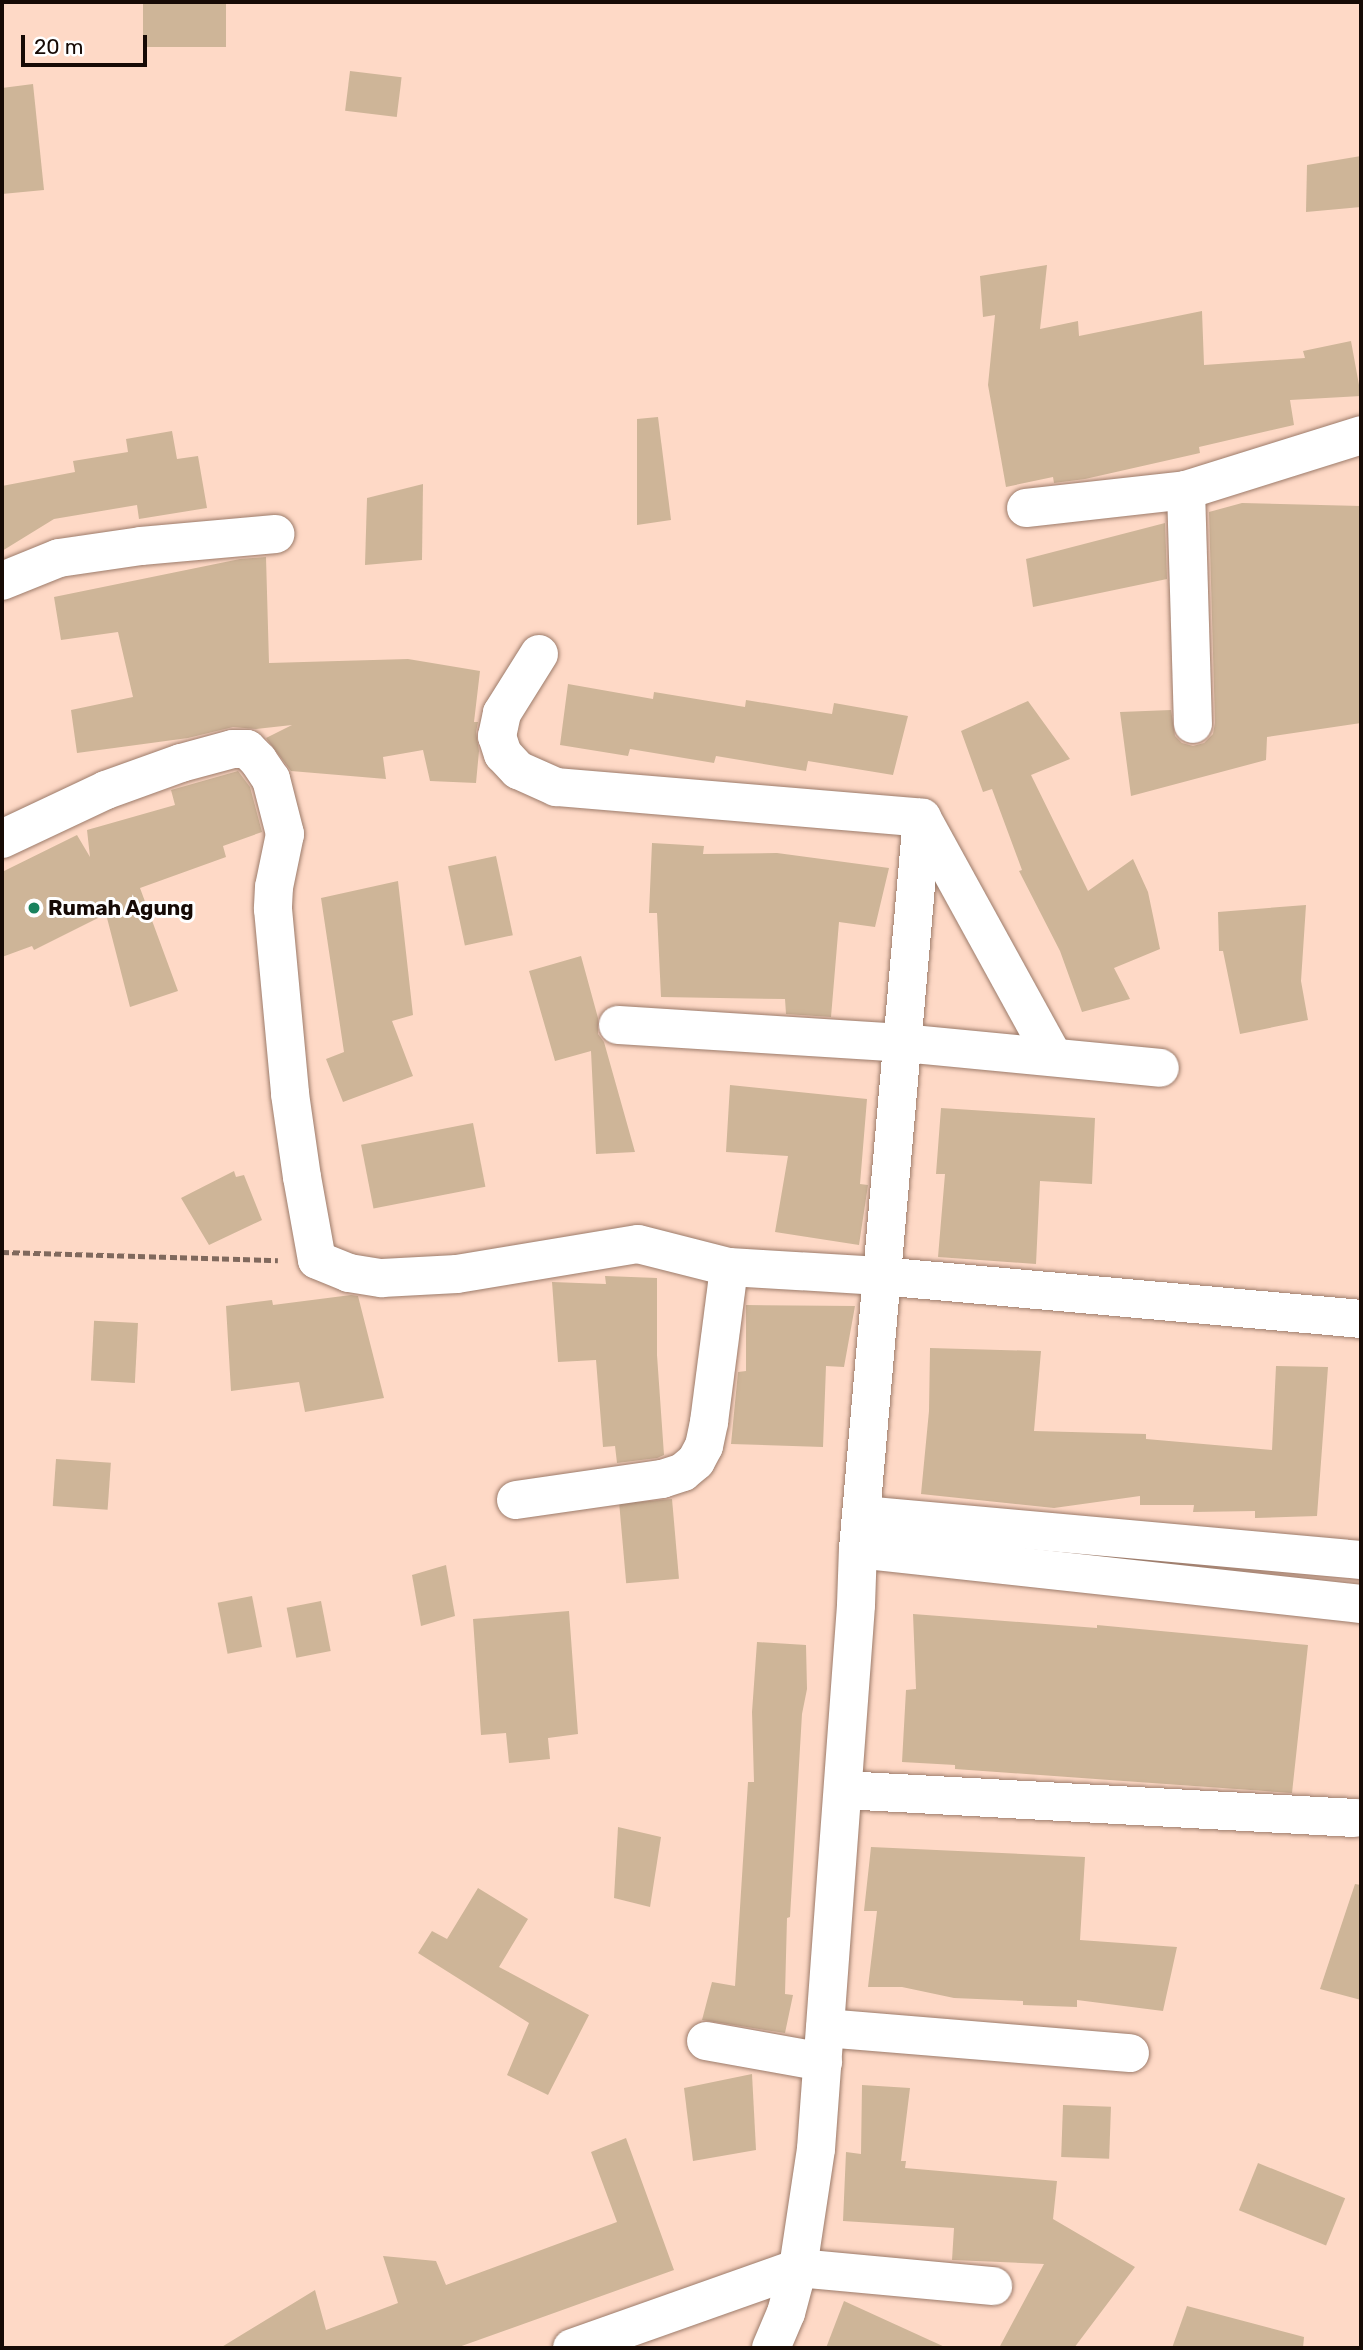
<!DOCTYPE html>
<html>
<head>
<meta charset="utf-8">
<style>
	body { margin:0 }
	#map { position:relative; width:1363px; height:2350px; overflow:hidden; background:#fed9c6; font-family:Rubik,sans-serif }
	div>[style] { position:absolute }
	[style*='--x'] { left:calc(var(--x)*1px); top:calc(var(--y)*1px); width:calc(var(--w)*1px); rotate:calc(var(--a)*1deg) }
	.building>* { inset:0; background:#ceb598; transform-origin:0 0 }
	.path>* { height:4.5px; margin-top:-2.25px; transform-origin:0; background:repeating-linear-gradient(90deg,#80695d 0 7px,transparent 0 10.5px) }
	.roads { filter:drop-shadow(0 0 2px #9c7b6a) drop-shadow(0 0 2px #9c7b6a) }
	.minor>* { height:38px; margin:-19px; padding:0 19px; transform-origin:19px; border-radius:19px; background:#fff }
	.dots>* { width:19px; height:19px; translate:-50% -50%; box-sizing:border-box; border:4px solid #fff; border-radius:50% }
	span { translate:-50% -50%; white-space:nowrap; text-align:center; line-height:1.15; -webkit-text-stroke:6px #fff; paint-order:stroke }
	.poi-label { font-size:21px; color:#160a05; font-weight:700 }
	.left { translate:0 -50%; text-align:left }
	.frame { position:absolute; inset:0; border:4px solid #160a05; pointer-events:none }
	.scale { position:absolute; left:21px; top:35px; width:126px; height:32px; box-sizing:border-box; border:4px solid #160a05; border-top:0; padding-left:9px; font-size:21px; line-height:24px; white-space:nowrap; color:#160a05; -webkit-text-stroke:5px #fff; paint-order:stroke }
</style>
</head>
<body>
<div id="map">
	<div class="building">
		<i style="left:143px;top:2px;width:83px;height:45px"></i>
		<i style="left:350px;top:71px;width:52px;height:40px;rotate:7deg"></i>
		<i style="clip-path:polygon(33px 84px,44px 190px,2px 194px,2px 88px)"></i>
		<i style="clip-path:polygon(1361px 156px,1361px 207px,1306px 212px,1307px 165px)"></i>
		<i style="clip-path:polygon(1047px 265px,1040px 329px,1078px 321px,1079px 336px,1202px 311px,1204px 365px,1305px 358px,1303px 351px,1351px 341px,1361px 396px,1290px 400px,1294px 425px,1199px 447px,1200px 453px,1085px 479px,1054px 483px,1053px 477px,1006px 487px,988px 385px,995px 315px,983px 317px,980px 276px)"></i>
		<i style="clip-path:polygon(658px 417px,671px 520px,637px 525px,637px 419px)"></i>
		<i style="clip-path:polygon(172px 431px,177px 459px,198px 456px,207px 508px,139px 519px,137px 505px,54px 519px,2px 551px,2px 486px,75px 472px,73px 461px,128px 452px,126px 439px)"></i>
		<i style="clip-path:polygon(423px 484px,422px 560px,365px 565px,367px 498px)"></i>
		<i style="clip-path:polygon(1242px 503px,1361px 506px,1361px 723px,1267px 737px,1266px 760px,1131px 796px,1120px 712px,1171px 710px,1175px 736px,1182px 743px,1193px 746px,1204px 743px,1213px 734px,1215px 723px,1209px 512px)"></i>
		<i style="clip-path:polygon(1165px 523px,1167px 579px,1033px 607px,1026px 559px)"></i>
		<i style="clip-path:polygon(266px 557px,269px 663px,408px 659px,480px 671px,474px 722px,478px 722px,476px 732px,479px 751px,476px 783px,430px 781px,423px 750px,383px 757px,386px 779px,291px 771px,266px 738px,292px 725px,256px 729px,233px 727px,188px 738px,77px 753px,71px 710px,133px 697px,118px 632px,61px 640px,54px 597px,240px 559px)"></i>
		<i style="clip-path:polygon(568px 684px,653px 699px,654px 692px,745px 707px,746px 700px,832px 714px,834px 703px,908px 716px,893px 775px,808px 761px,806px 771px,716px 756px,714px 763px,630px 749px,628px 756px,560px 745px)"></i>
		<i style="clip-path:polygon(1028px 701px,1070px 759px,1031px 775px,1088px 891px,1133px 859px,1148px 892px,1160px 949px,1114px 968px,1130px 999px,1082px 1012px,1060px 951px,1019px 871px,1022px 870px,992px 789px,983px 792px,961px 731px)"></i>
		<i style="clip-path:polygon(238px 771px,250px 787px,262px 832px,223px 846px,226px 857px,140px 888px,178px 991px,130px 1007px,106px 914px,34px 950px,32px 946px,2px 957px,2px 872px,77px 835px,90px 857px,87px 830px,175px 805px,171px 790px)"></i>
		<i style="clip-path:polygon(652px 843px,704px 846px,703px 854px,777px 853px,889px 868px,875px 927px,839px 922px,831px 1017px,786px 1014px,785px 999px,661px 997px,657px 913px,649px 913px)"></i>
		<i style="left:496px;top:856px;width:81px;height:49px;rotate:78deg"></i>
		<i style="clip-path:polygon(398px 881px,413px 1015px,392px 1021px,413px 1076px,343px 1102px,326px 1059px,344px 1052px,321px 898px)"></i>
		<i style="clip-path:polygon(1306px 905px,1301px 981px,1308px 1020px,1240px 1034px,1223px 951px,1219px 951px,1218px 912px)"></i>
		<i style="clip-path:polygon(581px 956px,598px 1018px,598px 1034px,604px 1042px,635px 1152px,596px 1154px,591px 1051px,555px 1061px,529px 971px)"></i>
		<i style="clip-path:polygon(730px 1085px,867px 1099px,860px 1184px,868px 1185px,859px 1245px,775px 1232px,788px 1156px,726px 1152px)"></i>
		<i style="clip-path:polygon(941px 1108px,1095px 1118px,1092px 1184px,1040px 1181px,1036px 1264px,938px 1257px,945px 1174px,936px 1174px)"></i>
		<i style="left:473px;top:1123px;width:65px;height:114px;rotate:79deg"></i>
		<i style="clip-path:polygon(234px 1171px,236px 1177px,244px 1175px,262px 1220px,209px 1245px,181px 1198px)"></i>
		<i style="clip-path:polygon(605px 1276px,657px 1278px,657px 1355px,664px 1455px,657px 1458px,617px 1463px,615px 1446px,603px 1447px,596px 1360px,558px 1362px,552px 1282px,606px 1284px)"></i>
		<i style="clip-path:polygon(351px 1295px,358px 1296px,384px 1398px,305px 1412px,299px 1382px,231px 1391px,226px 1306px,272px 1300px,273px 1305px)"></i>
		<i style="clip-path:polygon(746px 1305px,855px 1306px,844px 1367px,826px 1366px,823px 1447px,731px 1444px,738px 1372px,746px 1371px)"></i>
		<i style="left:138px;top:1323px;width:60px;height:44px;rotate:93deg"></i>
		<i style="clip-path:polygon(930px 1348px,1041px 1351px,1034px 1431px,1146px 1434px,1146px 1439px,1272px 1450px,1276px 1366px,1328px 1367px,1317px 1516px,1255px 1518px,1255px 1511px,1193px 1512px,1194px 1505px,1140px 1505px,1140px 1496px,1054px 1508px,921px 1494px,929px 1411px)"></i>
		<i style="left:56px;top:1459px;width:55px;height:47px;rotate:4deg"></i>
		<i style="left:672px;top:1499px;width:80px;height:53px;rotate:85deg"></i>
		<i style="clip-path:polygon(446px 1565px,455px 1616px,421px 1626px,412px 1575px)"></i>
		<i style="left:252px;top:1596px;width:52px;height:35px;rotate:79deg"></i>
		<i style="left:321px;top:1601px;width:51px;height:35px;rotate:79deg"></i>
		<i style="clip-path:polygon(569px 1611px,578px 1734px,548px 1738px,550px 1759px,509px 1763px,506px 1733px,481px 1735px,473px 1619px)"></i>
		<i style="clip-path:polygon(913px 1614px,1097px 1628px,1097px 1625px,1308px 1645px,1292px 1793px,955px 1769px,955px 1765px,902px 1762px,906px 1690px,916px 1689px)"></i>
		<i style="clip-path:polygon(757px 1642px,806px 1645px,807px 1689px,802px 1714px,790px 1917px,787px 1918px,785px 1994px,793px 1995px,785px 2033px,702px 2020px,712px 1982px,735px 1986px,748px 1782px,754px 1782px,752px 1712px)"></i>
		<i style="clip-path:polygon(618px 1827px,661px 1837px,650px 1907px,614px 1898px)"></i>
		<i style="clip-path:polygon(871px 1847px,1085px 1857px,1080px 1940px,1177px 1947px,1163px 2011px,1077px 2000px,1077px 2007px,1023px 2005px,1023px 2001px,954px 1998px,902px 1987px,868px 1987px,877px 1911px,864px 1911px)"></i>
		<i style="clip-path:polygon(1355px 1884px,1361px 1885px,1361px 2000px,1320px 1989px)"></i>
		<i style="clip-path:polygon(478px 1888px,528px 1919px,499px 1967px,589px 2015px,548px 2095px,507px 2075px,529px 2023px,418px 1953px,432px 1931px,447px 1939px)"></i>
		<i style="clip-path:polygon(752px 2074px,756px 2150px,693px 2161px,684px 2088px)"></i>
		<i style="clip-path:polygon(862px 2085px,910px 2088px,901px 2161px,906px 2161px,905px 2168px,1057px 2181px,1053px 2219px,1135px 2267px,1074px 2348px,999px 2348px,1044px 2264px,952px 2260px,954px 2228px,843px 2221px,846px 2152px,861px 2154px)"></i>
		<i style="left:1063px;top:2105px;width:48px;height:52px;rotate:2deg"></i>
		<i style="clip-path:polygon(626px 2138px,674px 2270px,456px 2348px,220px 2348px,315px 2290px,326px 2330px,398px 2303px,383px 2256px,436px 2261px,446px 2285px,617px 2222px,591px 2152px)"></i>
		<i style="left:1258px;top:2163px;width:94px;height:51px;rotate:22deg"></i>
		<i style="clip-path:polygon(844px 2301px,947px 2348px,826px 2348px)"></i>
		<i style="clip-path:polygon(1187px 2306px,1304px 2337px,1303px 2348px,1172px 2348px)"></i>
	</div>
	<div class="path">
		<i style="--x:2;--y:1252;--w:276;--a:1.7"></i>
	</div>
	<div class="roads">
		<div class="minor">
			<i style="--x:1186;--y:490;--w:234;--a:88.3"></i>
			<i style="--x:1026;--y:508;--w:161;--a:-6.4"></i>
			<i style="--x:1186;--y:490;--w:183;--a:-17.4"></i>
			<i style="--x:2;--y:581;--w:61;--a:-22"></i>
			<i style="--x:59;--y:558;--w:83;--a:-8.3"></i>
			<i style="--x:141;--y:546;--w:135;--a:-5.1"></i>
			<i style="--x:539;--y:654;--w:70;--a:122.1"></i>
			<i style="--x:502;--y:713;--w:24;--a:102"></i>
			<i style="--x:497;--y:736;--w:19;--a:72"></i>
			<i style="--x:503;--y:754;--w:22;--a:47"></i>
			<i style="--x:518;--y:770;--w:42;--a:24.1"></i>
			<i style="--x:556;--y:787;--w:367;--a:4.8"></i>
			<i style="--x:922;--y:818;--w:272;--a:61.2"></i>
			<i style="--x:2;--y:839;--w:115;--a:-25.2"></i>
			<i style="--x:106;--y:790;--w:80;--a:-19.8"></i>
			<i style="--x:181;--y:763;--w:54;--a:-15.1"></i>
			<i style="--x:233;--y:749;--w:14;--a:0"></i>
			<i style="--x:247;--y:749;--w:16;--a:45"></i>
			<i style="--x:258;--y:760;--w:23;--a:56"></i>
			<i style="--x:271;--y:779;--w:57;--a:75.7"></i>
			<i style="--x:285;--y:834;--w:54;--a:101.7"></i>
			<i style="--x:274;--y:887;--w:22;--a:93"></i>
			<i style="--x:273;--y:909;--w:186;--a:84.7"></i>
			<i style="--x:290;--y:1094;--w:84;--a:81.8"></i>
			<i style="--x:302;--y:1177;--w:84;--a:79.8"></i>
			<i style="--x:317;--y:1260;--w:35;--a:22"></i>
			<i style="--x:349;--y:1273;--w:33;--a:9"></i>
			<i style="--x:382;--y:1278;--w:75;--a:-3.1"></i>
			<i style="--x:457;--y:1274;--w:183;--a:-9.4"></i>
			<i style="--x:638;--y:1244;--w:94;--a:14.2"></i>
			<i style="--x:729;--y:1267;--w:151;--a:3.4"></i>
			<i style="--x:880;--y:1276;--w:483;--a:5.1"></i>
			<i style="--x:618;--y:1025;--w:285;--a:3.6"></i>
			<i style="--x:902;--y:1043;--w:259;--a:5.5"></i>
			<i style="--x:516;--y:1500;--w:148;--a:-8.2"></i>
			<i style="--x:662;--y:1479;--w:22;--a:-18"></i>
			<i style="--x:683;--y:1472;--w:17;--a:-40"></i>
			<i style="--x:696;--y:1461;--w:17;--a:-62"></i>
			<i style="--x:704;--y:1446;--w:25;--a:-78"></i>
			<i style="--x:709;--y:1422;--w:156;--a:-82.6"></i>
			<i style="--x:862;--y:1515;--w:501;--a:5.15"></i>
			<i style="--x:858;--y:1549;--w:506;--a:6.24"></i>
			<i style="--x:843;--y:1790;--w:513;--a:3.13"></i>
			<i style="--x:825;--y:2028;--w:306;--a:4.7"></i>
			<i style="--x:706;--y:2041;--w:119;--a:10.2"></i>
			<i style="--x:572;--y:2348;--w:240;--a:-19.5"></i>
			<i style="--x:798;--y:2268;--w:196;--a:5.3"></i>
			<i style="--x:771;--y:2348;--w:38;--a:-67"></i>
			<i style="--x:786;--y:2313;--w:47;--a:-75.1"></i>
			<i style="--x:798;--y:2268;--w:120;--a:-81.4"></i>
			<i style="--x:816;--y:2149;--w:545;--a:-85.79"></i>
			<i style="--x:856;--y:1605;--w:56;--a:-88"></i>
			<i style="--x:858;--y:1549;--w:734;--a:-85"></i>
		</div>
	</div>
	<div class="dots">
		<i style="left:34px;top:908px;background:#19825d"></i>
	</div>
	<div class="poi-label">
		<span class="left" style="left:48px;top:908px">Rumah Agung</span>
	</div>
	<div class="frame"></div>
	<div class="scale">20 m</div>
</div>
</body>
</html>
